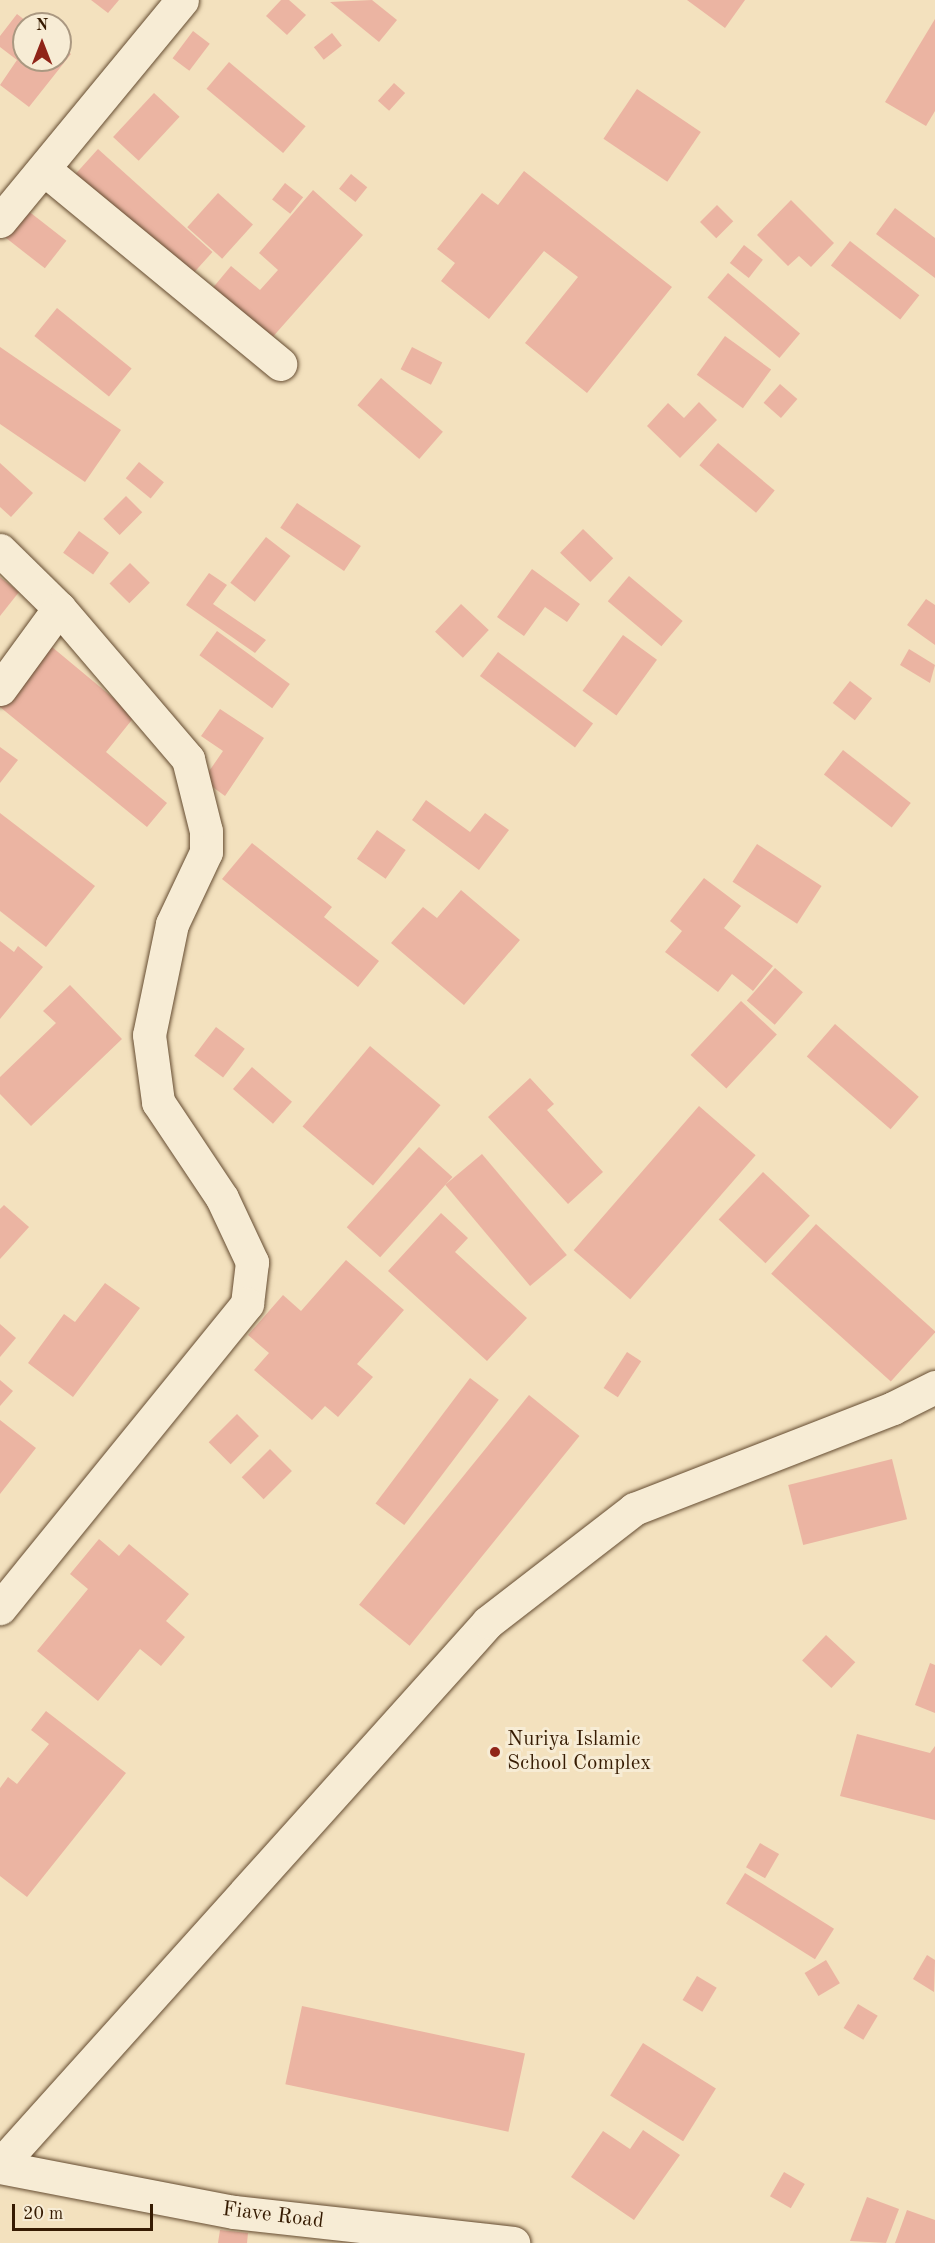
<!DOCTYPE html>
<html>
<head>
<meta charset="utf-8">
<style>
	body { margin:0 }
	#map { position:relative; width:935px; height:2243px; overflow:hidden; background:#f3e1be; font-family:"Old Standard TT",serif }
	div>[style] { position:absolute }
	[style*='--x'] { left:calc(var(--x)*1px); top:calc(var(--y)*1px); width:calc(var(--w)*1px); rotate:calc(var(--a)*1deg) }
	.building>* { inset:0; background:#ebb4a2; transform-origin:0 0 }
	.roads { filter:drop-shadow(0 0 2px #654c31) drop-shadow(0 0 2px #654c31) }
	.minor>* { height:33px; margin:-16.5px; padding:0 16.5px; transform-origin:16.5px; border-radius:16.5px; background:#f7ecd5 }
	.tertiary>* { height:33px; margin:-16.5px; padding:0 16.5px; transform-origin:16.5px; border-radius:16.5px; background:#f7ecd5 }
	.dots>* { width:16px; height:16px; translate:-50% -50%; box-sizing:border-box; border:3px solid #f7ecd5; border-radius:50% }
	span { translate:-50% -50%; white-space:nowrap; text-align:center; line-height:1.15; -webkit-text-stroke:6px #f7ecd5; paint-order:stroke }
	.poi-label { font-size:21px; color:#361b02 }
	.left { translate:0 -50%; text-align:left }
	.street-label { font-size:21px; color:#361b02 }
	.north { position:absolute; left:12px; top:12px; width:60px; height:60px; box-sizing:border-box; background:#f7ecd5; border:2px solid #aa9881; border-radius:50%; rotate:0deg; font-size:16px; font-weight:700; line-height:24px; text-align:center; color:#361b02 }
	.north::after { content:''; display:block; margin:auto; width:21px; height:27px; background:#8f2418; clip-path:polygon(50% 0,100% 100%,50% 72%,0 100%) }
	.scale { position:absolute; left:12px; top:2204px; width:141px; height:27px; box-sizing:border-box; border:3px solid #361b02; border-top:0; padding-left:8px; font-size:18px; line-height:21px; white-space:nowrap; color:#361b02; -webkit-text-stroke:4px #f7ecd5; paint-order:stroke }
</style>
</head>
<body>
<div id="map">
	<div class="building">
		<i style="clip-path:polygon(91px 0,119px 0,108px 13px)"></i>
		<i style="clip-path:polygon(281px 0,289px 0,306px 15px,287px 35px,266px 16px)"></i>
		<i style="clip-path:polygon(372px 0,397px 20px,379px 42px,330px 2px)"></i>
		<i style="clip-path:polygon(687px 0,745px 0,725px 28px)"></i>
		<i style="clip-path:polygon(17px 14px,30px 24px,24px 24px,24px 60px,60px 60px,60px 46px,71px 54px,29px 107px,0 85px,17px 60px,0 47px,0 36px)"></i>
		<i style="clip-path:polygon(935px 19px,935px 111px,926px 126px,885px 102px)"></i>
		<i style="left:193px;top:31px;width:21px;height:34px;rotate:37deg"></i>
		<i style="left:332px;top:33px;width:16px;height:23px;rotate:52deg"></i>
		<i style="left:229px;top:62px;width:100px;height:35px;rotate:40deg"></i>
		<i style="left:394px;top:83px;width:15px;height:24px;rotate:42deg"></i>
		<i style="left:637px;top:89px;width:77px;height:60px;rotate:34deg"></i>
		<i style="left:154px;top:93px;width:35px;height:60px;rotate:43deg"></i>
		<i style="left:98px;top:149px;width:154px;height:35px;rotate:42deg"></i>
		<i style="clip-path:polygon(524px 171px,672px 287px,587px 393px,525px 343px,578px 277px,544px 251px,489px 319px,441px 281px,455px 263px,437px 249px,482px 193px,498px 205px)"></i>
		<i style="left:351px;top:174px;width:21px;height:19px;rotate:39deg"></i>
		<i style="left:285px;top:183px;width:23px;height:21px;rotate:38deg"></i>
		<i style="clip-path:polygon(313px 190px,363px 235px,270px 340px,211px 290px,231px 266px,260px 290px,278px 270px,259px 253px)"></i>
		<i style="left:218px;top:193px;width:47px;height:46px;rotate:42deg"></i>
		<i style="clip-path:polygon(791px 200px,834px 243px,811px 267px,799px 256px,788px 266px,757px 235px)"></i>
		<i style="left:717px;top:205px;width:23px;height:24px;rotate:45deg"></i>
		<i style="clip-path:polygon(895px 208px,935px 238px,935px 278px,876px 234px)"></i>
		<i style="left:27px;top:210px;width:50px;height:35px;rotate:38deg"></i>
		<i style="left:850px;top:241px;width:88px;height:31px;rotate:38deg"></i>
		<i style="left:744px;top:245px;width:24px;height:23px;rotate:38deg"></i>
		<i style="left:728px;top:273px;width:94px;height:32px;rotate:40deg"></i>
		<i style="left:57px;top:308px;width:96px;height:36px;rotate:39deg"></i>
		<i style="left:725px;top:336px;width:57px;height:48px;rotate:36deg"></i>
		<i style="clip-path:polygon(0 347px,121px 430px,85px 482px,0 424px)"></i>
		<i style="left:412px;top:347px;width:34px;height:25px;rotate:27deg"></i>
		<i style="left:381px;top:378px;width:82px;height:36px;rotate:41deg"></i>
		<i style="left:780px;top:384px;width:23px;height:25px;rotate:41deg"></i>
		<i style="clip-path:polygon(699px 402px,717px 420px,680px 458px,647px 426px,668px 403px,684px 418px)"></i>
		<i style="left:718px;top:443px;width:74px;height:29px;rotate:40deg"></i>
		<i style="left:139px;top:462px;width:32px;height:21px;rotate:39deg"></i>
		<i style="clip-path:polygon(0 463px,33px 493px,11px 517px,0 507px)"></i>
		<i style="left:126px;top:496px;width:23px;height:32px;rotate:45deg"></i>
		<i style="left:297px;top:503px;width:77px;height:30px;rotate:34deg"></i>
		<i style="left:583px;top:529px;width:42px;height:33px;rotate:44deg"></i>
		<i style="left:79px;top:531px;width:37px;height:27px;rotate:36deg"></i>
		<i style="left:266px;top:537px;width:31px;height:58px;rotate:38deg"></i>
		<i style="left:130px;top:563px;width:28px;height:29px;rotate:45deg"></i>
		<i style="clip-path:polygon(532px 569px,580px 604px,567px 622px,545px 607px,524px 636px,497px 617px)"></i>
		<i style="clip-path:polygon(209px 573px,227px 585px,213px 604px,266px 640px,255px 653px,186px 605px)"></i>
		<i style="left:629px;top:576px;width:70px;height:33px;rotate:40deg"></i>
		<i style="clip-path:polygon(0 577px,19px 592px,0 616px)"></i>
		<i style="clip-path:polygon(926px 599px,935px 605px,935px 645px,907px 625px)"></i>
		<i style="left:461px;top:604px;width:38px;height:38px;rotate:43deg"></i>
		<i style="left:217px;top:631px;width:90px;height:30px;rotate:36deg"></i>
		<i style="left:623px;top:635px;width:42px;height:69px;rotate:36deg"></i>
		<i style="clip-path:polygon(46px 642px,135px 716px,106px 752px,167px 803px,147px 827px,0 707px,0 697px)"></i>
		<i style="clip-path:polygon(909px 649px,935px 665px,930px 683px,900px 665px)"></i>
		<i style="left:498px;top:652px;width:119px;height:30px;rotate:37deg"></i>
		<i style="left:850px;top:681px;width:28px;height:28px;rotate:38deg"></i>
		<i style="clip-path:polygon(220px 709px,264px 738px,225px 796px,203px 780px,223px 751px,201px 736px)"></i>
		<i style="clip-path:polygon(0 747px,18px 760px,0 783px)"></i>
		<i style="left:843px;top:750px;width:86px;height:31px;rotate:38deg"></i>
		<i style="clip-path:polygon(426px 800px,470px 832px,485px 813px,509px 830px,479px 870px,412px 820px)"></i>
		<i style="clip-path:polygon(0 813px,95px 886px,46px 947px,0 911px)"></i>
		<i style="left:377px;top:830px;width:35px;height:35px;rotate:35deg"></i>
		<i style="clip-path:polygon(252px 843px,332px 907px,324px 917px,379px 961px,358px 987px,222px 879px)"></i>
		<i style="left:757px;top:844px;width:77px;height:45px;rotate:33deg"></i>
		<i style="clip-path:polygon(704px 878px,741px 906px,724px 928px,773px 966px,753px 991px,732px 974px,718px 992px,665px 952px,682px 931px,670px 921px)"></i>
		<i style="clip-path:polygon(461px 890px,520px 940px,464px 1005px,391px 943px,423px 907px,437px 918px)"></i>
		<i style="clip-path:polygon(0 941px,14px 952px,18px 946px,43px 967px,0 1019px)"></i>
		<i style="left:775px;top:968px;width:37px;height:43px;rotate:41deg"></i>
		<i style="clip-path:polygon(70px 985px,122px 1039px,31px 1126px,0 1094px,0 1077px,56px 1023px,43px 1011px)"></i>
		<i style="left:741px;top:1001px;width:49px;height:74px;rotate:43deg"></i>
		<i style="left:835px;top:1024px;width:111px;height:43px;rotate:41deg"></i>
		<i style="left:216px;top:1027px;width:36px;height:36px;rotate:37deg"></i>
		<i style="left:370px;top:1046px;width:92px;height:105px;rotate:40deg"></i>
		<i style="left:252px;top:1067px;width:53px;height:29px;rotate:41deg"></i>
		<i style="clip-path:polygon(530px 1078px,554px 1104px,547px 1110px,603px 1172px,568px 1204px,488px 1117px)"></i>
		<i style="left:699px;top:1106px;width:75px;height:191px;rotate:41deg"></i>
		<i style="left:419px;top:1147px;width:45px;height:108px;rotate:42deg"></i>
		<i style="left:482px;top:1154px;width:132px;height:48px;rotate:50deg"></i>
		<i style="left:763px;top:1172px;width:64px;height:65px;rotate:43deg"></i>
		<i style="clip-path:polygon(4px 1205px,29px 1227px,0 1259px,0 1209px)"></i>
		<i style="clip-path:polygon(441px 1213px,468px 1238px,455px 1252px,527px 1318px,487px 1361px,388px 1271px)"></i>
		<i style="left:816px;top:1224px;width:161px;height:67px;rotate:42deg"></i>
		<i style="clip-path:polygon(346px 1260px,404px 1310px,357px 1364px,373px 1377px,338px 1417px,325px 1406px,312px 1420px,254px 1370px,269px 1353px,248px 1335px,283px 1295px,301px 1311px)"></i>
		<i style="clip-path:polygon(105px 1283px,140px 1308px,73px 1397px,28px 1363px,64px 1314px,75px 1322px)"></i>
		<i style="clip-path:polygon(0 1324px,16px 1338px,0 1357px)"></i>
		<i style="left:627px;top:1352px;width:17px;height:43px;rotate:33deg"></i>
		<i style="left:470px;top:1378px;width:36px;height:157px;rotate:37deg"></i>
		<i style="clip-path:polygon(0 1380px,13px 1391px,0 1406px)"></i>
		<i style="left:529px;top:1395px;width:65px;height:270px;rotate:39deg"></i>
		<i style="left:237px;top:1414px;width:31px;height:40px;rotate:45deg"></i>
		<i style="clip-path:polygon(0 1420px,36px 1448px,0 1494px)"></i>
		<i style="left:270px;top:1449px;width:31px;height:40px;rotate:45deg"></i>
		<i style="left:892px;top:1459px;width:62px;height:107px;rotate:76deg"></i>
		<i style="clip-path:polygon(99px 1539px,119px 1556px,129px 1544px,189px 1594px,166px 1621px,185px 1637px,161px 1666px,140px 1649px,98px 1701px,37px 1651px,88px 1589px,70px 1574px)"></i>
		<i style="left:826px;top:1635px;width:40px;height:35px;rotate:43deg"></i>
		<i style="clip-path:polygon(930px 1663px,935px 1665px,935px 1713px,915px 1705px)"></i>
		<i style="clip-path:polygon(46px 1711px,126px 1773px,27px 1897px,0 1876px,0 1788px,8px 1777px,17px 1784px,49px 1744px,31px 1730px)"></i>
		<i style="clip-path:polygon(857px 1734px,930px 1753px,935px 1746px,935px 1820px,840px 1796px)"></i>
		<i style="left:760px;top:1843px;width:22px;height:28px;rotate:30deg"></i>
		<i style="left:745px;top:1873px;width:105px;height:36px;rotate:32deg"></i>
		<i style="clip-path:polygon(927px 1955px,935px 1960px,934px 1992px,913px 1979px)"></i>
		<i style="left:826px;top:1960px;width:27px;height:25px;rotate:59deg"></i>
		<i style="left:697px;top:1976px;width:23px;height:28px;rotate:31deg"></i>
		<i style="left:858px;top:2004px;width:23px;height:28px;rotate:31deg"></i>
		<i style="left:302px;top:2006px;width:228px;height:80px;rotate:12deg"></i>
		<i style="left:643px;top:2043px;width:86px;height:62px;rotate:32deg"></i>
		<i style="clip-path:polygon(643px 2130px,680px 2155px,634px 2220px,571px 2177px,603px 2131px,630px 2149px)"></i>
		<i style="left:784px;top:2172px;width:24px;height:28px;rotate:30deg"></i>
		<i style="clip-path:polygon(867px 2197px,899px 2209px,886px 2243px,850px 2241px)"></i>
		<i style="clip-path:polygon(907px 2210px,935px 2220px,935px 2243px,895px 2243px)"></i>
		<i style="clip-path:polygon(220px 2230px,248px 2233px,247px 2243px,218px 2243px)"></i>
	</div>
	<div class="roads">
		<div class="minor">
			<i style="--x:45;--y:170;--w:305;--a:39.5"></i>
			<i style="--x:0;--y:221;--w:286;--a:-50.5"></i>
			<i style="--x:0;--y:550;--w:83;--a:44.5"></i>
			<i style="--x:59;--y:608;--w:199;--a:49.5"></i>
			<i style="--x:188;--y:759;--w:74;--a:76"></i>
			<i style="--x:206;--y:831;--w:21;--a:90"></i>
			<i style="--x:206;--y:852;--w:80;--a:115.3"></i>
			<i style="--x:172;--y:924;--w:113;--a:101.7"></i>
			<i style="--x:149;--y:1035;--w:68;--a:82.3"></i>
			<i style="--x:158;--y:1102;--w:115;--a:56.3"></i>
			<i style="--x:222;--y:1198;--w:71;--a:64.9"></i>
			<i style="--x:252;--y:1262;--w:42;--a:96.8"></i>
			<i style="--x:247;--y:1304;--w:392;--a:129.1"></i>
			<i style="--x:0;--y:689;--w:100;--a:-53.9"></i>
			<i style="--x:0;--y:2165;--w:730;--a:-48.05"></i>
			<i style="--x:488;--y:1622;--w:185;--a:-37.7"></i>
			<i style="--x:634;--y:1509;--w:278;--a:-21.3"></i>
			<i style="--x:893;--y:1408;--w:47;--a:-26.6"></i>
		</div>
		<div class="tertiary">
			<i style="--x:0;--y:2167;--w:238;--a:10.9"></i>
			<i style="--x:234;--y:2212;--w:281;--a:6.3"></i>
		</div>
	</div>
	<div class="dots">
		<i style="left:495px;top:1752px;background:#8f2418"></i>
	</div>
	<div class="poi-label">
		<span class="left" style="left:507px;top:1752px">Nuriya Islamic<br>School Complex</span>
	</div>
	<div class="street-label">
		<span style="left:273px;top:2216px;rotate:7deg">Fiave Road</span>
	</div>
	<div class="north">N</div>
	<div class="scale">20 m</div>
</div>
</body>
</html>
